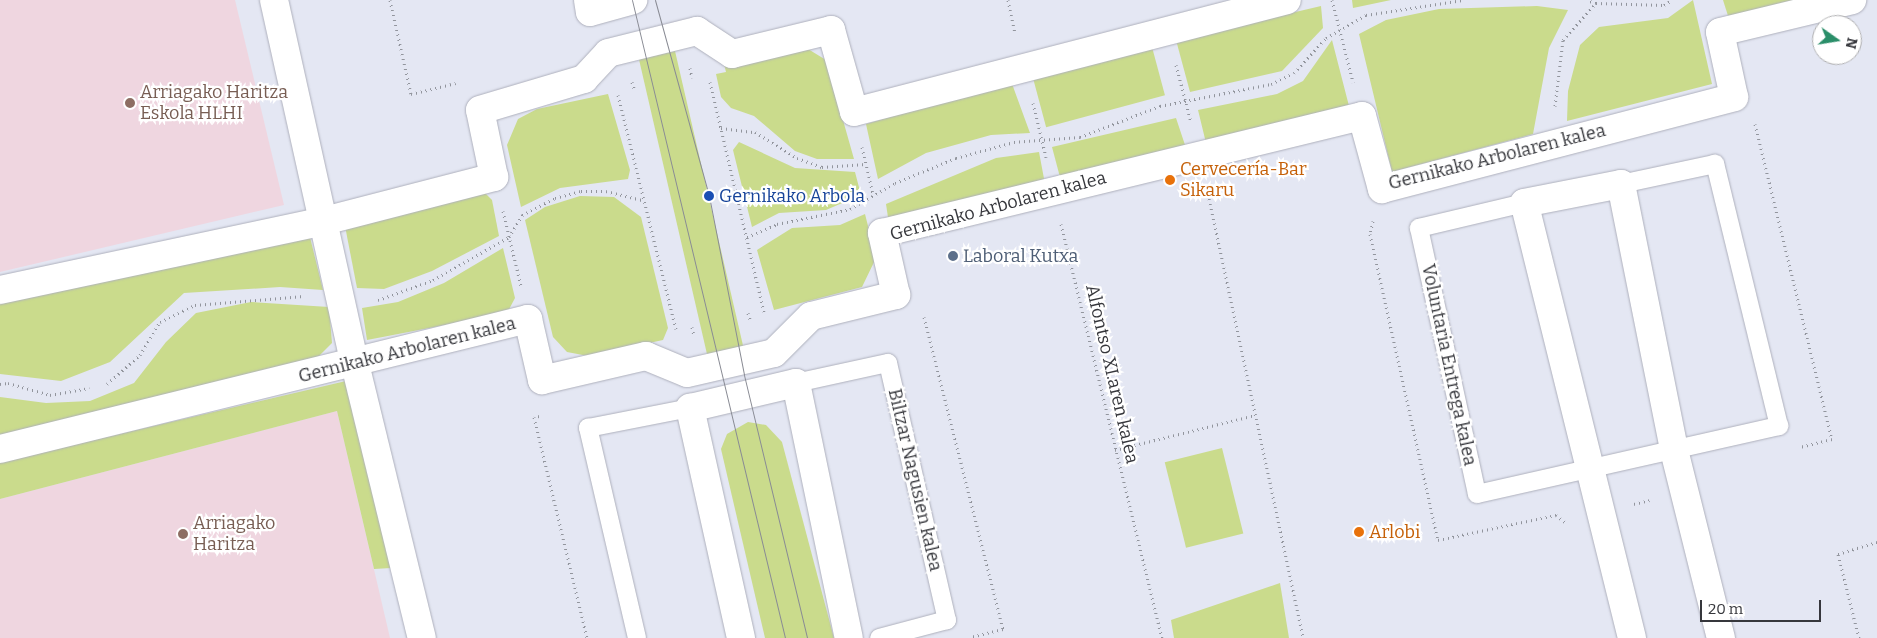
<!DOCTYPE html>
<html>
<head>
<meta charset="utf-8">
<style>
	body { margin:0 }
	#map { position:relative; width:1877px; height:638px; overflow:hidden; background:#e4e7f3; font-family:Bitter,serif }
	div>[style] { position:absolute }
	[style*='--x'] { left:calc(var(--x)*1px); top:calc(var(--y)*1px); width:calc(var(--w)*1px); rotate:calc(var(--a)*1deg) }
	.education>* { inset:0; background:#efd6e0 }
	.green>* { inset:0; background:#cadb8c; transform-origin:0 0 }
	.path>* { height:3px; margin-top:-1.5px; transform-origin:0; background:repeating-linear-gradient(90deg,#92959d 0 1px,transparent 0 5px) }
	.roads { filter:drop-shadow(0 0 1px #aeb0bc) drop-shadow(0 0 1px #aeb0bc) }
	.lane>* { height:18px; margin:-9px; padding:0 9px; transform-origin:9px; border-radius:9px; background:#fff }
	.street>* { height:28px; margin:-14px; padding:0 14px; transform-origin:14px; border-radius:14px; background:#fff }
	.tram>* { height:1px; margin:-0.5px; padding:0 0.5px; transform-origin:0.5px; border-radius:0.5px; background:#898b94 }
	.dots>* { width:14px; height:14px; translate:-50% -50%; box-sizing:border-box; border:2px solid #fff; border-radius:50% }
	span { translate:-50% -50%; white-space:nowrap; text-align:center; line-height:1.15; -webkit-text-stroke:4.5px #fff; paint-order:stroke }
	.education-label { font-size:18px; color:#785e54 }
	.left { translate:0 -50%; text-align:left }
	.street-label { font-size:18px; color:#36373c }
	.food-label { font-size:18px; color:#c56008 }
	.transit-label { font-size:18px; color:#164399 }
	.service-label { font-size:18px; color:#4e5e75 }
	.north { position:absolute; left:1812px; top:15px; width:50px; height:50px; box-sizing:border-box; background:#fff; border:1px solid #afafb1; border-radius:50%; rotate:103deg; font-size:14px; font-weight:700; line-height:20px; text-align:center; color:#36373c }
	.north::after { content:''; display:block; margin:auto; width:18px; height:22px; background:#2a8e69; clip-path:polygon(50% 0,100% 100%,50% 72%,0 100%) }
	.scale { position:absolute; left:1700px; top:600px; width:121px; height:22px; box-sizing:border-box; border:2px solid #36373c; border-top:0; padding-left:6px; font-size:15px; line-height:18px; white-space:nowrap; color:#36373c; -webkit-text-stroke:4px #fff; paint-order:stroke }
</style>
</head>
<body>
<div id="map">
	<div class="education">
		<i style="clip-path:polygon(0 0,235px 0,284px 205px,0 272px)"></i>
		<i style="clip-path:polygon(337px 411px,390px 638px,0 638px,0 499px)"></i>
	</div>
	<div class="green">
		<i style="clip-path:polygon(1352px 0,1391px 0,1353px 8px)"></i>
		<i style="clip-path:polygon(1693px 0,1712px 84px,1567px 121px,1568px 91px,1580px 45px,1599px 27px,1668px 18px)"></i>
		<i style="clip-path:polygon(1723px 0,1806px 0,1729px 19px)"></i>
		<i style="clip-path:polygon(1321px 6px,1323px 28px,1282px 71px,1190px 92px,1176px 40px)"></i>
		<i style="clip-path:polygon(1537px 6px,1568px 10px,1549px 48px,1533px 134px,1392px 172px,1359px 34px,1386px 20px,1439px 9px)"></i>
		<i style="clip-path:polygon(1332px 40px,1349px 106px,1206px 143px,1198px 110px,1277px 94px,1303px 81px)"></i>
		<i style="left:1152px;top:47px;width:50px;height:123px;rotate:75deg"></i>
		<i style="clip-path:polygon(808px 49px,826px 60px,854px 159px,817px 159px,795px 151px,754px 116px,731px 108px,721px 97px,716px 74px,726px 72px,724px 64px)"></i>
		<i style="left:675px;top:51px;width:303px;height:37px;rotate:77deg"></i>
		<i style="clip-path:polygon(1011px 81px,1030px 133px,991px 135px,926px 153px,878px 179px,866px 124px)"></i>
		<i style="clip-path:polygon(608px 94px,630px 170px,628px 179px,560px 188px,521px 207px,507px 145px,518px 119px,537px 109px)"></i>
		<i style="clip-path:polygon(1176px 118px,1185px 145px,1061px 181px,1052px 147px)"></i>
		<i style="clip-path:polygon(739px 142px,795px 168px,855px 172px,861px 195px,826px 210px,779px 213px,752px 227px,733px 150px)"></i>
		<i style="clip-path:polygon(1039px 152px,1045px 184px,889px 224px,886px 204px,996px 158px)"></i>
		<i style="clip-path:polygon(483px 191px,492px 200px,499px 236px,432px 271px,384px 289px,357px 288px,345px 226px)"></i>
		<i style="clip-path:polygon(580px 196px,614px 197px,641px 217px,668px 328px,663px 340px,588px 356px,567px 352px,553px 337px,525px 220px,545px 207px)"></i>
		<i style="clip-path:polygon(865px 214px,876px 258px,862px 287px,774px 310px,757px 250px,792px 228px,840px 225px)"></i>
		<i style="clip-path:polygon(308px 229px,323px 290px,280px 287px,184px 293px,110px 362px,61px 381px,0 374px,0 304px)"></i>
		<i style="clip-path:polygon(503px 248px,515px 298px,507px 313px,367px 340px,362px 308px,398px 302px,444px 283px)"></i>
		<i style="clip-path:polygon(251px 302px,329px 307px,332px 343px,314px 361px,0 439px,0 397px,46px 403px,90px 401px,134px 383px,166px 342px,196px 313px)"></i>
		<i style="clip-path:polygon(346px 381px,391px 568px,374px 569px,337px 411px,0 499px,0 462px)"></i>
		<i style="clip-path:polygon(748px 422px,766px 425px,782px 442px,834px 638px,765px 638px,721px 449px,727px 434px)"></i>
		<i style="left:1222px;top:448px;width:88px;height:59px;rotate:76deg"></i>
		<i style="clip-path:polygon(1280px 583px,1289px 638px,1174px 638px,1171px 620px)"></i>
	</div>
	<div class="path">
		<i style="--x:390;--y:0;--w:96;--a:77.4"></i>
		<i style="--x:411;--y:94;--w:46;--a:-13.7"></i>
		<i style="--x:1008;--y:0;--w:34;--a:78"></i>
		<i style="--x:1332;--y:0;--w:85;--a:75.6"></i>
		<i style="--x:1596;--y:3;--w:68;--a:1.7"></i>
		<i style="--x:1664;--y:5;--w:9;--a:-32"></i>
		<i style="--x:1176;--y:65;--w:59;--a:75.3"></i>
		<i style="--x:690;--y:68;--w:10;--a:79"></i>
		<i style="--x:632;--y:82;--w:9;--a:72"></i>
		<i style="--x:710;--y:82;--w:236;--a:76.8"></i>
		<i style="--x:618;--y:95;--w:241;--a:76.1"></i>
		<i style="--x:1033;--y:103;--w:56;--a:76.5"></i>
		<i style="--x:1555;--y:106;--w:66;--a:-83.1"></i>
		<i style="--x:1563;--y:40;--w:50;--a:-48.3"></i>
		<i style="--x:1596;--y:3;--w:9;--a:-162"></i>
		<i style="--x:1755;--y:124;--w:324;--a:76.3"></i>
		<i style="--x:1832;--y:439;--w:32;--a:166"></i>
		<i style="--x:721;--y:128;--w:34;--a:7"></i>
		<i style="--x:755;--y:132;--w:49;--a:31.8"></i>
		<i style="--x:797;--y:158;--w:27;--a:20"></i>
		<i style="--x:822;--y:167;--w:44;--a:-3.9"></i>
		<i style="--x:862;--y:147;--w:48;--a:76.8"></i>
		<i style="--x:1207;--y:189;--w:459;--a:77.9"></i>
		<i style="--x:503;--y:211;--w:77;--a:76.5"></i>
		<i style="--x:1373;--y:221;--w:13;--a:103"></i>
		<i style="--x:1370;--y:234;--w:313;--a:77.5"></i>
		<i style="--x:1438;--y:540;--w:121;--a:-12"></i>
		<i style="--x:1556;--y:515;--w:11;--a:38"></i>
		<i style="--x:1061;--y:224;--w:426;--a:76.3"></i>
		<i style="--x:747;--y:237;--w:33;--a:-23"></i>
		<i style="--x:777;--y:224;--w:75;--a:-11.6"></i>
		<i style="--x:850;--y:209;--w:52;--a:-30"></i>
		<i style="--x:895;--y:183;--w:66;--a:-22.3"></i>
		<i style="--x:956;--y:158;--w:60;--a:-15.4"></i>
		<i style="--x:1014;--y:142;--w:66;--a:-4.3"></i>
		<i style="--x:1080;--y:137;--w:86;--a:-21.2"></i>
		<i style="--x:1160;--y:106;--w:113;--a:-11.2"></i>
		<i style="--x:1271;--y:84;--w:25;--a:-26"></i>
		<i style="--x:1294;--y:73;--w:47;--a:-47.6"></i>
		<i style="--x:1326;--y:38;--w:46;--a:-29.9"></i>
		<i style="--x:1366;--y:15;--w:98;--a:-8.8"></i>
		<i style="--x:378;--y:300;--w:59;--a:-20"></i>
		<i style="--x:433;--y:280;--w:87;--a:-29.5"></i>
		<i style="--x:509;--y:237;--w:26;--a:-59"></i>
		<i style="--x:522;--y:215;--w:37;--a:-27"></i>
		<i style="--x:555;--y:198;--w:27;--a:-15"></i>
		<i style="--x:581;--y:191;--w:25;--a:0"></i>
		<i style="--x:606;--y:191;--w:38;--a:14"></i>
		<i style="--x:748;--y:313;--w:9;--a:72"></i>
		<i style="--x:924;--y:317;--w:322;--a:75.8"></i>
		<i style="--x:1003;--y:629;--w:32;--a:166"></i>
		<i style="--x:692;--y:327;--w:9;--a:77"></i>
		<i style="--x:0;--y:384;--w:8;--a:-7"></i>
		<i style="--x:8;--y:383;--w:44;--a:15.9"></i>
		<i style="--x:50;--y:395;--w:40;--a:-10"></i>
		<i style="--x:107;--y:384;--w:44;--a:-41.3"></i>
		<i style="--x:140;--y:355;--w:39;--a:-59"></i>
		<i style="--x:160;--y:322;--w:39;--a:-26"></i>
		<i style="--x:195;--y:305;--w:109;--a:-4.7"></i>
		<i style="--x:539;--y:416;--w:5;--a:169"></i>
		<i style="--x:534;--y:417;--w:227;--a:76.5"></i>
		<i style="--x:1115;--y:450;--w:144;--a:-14"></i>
		<i style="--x:1634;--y:504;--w:16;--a:-14"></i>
		<i style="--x:1859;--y:638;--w:87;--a:-104"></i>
		<i style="--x:1838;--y:554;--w:41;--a:-17.1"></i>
	</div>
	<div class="roads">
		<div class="lane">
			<i style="--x:1524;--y:203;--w:108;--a:166.6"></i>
			<i style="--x:1419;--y:228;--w:272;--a:77.7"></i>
			<i style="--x:1477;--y:494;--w:310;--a:-12.7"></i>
			<i style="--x:1779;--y:426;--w:270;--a:-103.7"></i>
			<i style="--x:1715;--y:164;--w:96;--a:168"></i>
			<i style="--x:796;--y:383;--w:94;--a:-12.3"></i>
			<i style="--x:888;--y:363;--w:264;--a:77.1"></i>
			<i style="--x:947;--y:620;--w:70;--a:165.2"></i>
			<i style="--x:637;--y:638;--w:216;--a:-103.1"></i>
			<i style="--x:588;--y:428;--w:104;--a:-11.1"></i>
		</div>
		<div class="street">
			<i style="--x:274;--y:0;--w:373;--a:77.5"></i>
			<i style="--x:355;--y:364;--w:282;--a:76.3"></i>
			<i style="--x:588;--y:0;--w:12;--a:81"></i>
			<i style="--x:590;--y:12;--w:45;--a:-15.6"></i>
			<i style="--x:0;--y:290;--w:331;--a:-12"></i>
			<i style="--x:324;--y:221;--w:176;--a:-14.5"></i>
			<i style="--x:494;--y:177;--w:68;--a:-101.8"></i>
			<i style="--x:480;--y:110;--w:109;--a:-16.6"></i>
			<i style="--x:584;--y:79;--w:35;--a:-47"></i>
			<i style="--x:608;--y:53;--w:92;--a:-13.9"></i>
			<i style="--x:697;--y:31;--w:42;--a:33.3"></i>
			<i style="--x:732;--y:54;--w:102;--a:-13.6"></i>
			<i style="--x:831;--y:30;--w:85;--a:74.3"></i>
			<i style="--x:854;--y:112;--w:447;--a:-14.5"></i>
			<i style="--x:0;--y:449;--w:544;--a:-13.83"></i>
			<i style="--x:528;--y:319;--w:63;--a:77.1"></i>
			<i style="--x:542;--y:380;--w:107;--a:-13"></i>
			<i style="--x:646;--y:356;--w:44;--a:22.5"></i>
			<i style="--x:687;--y:373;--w:89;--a:-12.9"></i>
			<i style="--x:774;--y:353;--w:52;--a:-45"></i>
			<i style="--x:811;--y:316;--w:88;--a:-13.9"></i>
			<i style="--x:896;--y:295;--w:64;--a:-102.7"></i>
			<i style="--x:882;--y:233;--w:494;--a:-13.7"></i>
			<i style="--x:1362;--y:116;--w:76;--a:74.7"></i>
			<i style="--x:1382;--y:189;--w:364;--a:-14.6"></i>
			<i style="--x:1734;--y:97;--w:66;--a:-102.2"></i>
			<i style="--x:1720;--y:32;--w:136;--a:-13.6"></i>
			<i style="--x:741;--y:638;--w:236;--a:-102.5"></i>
			<i style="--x:690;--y:408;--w:109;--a:-13.3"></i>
			<i style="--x:796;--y:383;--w:260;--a:78.3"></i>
			<i style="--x:1632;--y:638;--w:448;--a:-103.9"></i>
			<i style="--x:1524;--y:203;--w:99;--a:-11.1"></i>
			<i style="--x:1621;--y:184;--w:271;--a:78.7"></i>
			<i style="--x:1674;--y:450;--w:194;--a:76"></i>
		</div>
	</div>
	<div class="tram">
		<i style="--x:632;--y:0;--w:656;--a:76.51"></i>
		<i style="--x:655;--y:0;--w:203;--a:74.6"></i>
		<i style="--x:709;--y:196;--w:182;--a:78.9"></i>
		<i style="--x:744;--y:375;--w:270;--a:76.5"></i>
	</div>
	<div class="dots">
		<i style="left:130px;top:103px;background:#8d6e63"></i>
		<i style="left:1170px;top:180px;background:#e8710a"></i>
		<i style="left:709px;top:196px;background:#1a4fb4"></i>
		<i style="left:953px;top:256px;background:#5c6f8a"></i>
		<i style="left:1359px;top:532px;background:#e8710a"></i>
		<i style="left:183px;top:534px;background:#8d6e63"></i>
	</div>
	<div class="education-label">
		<span class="left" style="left:140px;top:103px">Arriagako Haritza<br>Eskola HLHI</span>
		<span class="left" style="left:193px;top:534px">Arriagako<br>Haritza</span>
	</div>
	<div class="street-label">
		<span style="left:1497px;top:157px;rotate:-14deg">Gernikako Arbolaren kalea</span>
		<span style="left:998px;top:206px;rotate:-15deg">Gernikako Arbolaren kalea</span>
		<span style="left:407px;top:350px;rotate:-14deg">Gernikako Arbolaren kalea</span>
		<span style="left:1449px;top:365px;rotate:78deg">Voluntaria Entrega kalea</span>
		<span style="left:1112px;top:374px;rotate:77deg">Alfontso XI.aren kalea</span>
		<span style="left:915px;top:480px;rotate:77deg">Biltzar Nagusien kalea</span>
	</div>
	<div class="food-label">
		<span class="left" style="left:1180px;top:180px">Cervecería-Bar<br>Sikaru</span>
		<span class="left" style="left:1369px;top:532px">Arlobi</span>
	</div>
	<div class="transit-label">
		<span class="left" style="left:719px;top:196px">Gernikako Arbola</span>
	</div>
	<div class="service-label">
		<span class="left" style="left:963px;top:256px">Laboral Kutxa</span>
	</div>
	<div class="north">N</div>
	<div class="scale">20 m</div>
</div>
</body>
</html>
